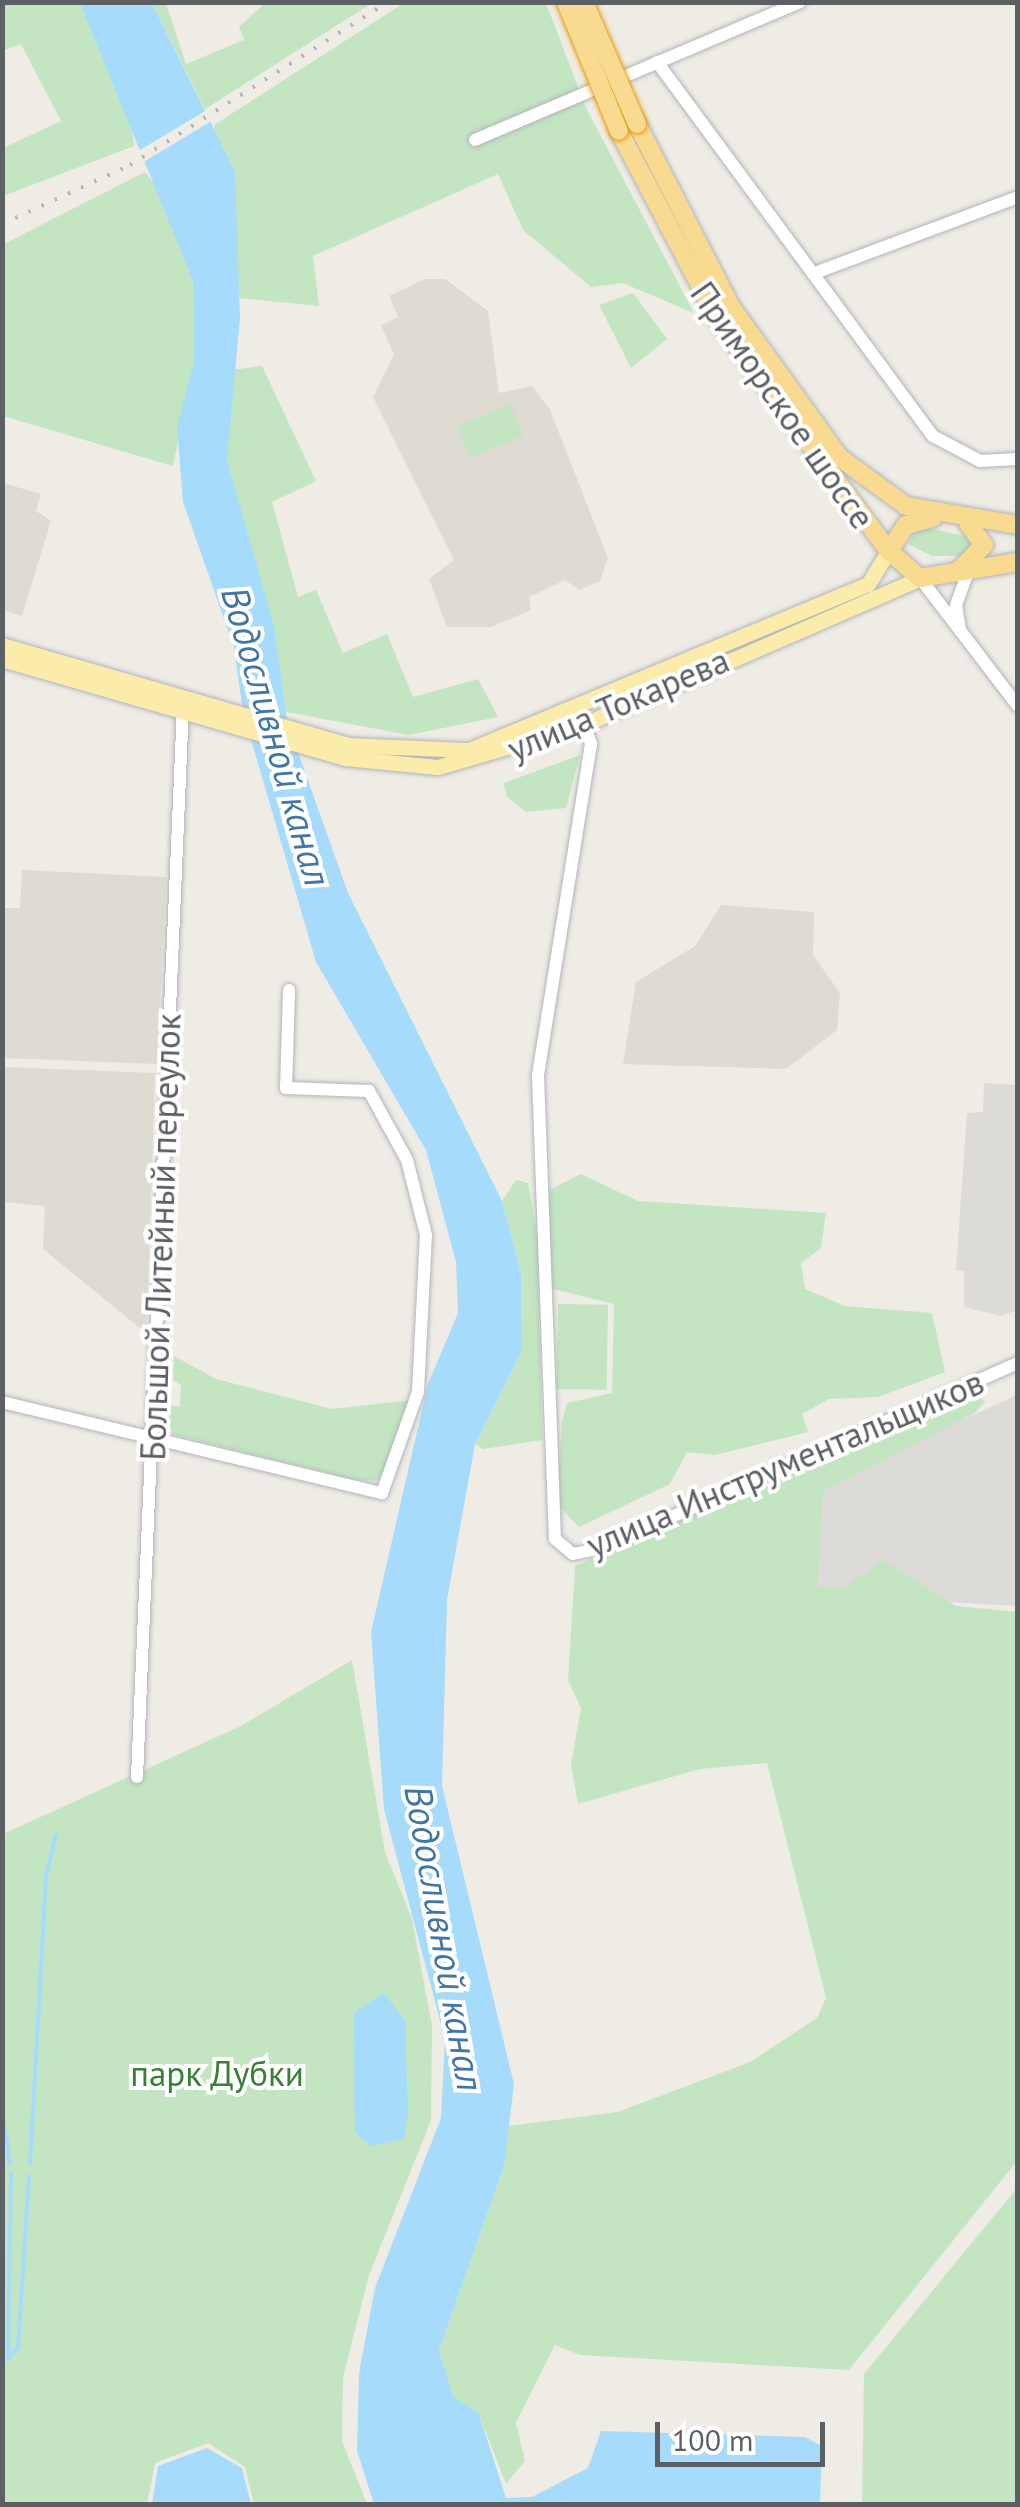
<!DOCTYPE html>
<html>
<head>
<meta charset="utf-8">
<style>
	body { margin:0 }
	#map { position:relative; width:1020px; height:2507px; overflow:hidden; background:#eeece5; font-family:"PT Sans",sans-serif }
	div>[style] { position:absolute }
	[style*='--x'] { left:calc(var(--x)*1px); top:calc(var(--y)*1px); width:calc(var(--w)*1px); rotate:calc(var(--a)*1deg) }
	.industrial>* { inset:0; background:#dddbd7 }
	.education>* { inset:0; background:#dedbd3 }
	.green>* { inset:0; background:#c3e5c2; transform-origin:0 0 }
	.water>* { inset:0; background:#a7dbfc }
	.pier>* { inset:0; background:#eeece5; transform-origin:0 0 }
	.stream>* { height:4px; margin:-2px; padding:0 2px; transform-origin:2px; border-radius:2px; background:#a7dbfc }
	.roads { filter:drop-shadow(0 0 2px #b2b5b9) drop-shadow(0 0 2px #b2b5b9) }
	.minor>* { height:12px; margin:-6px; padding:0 6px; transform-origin:6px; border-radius:6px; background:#fff }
	.major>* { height:15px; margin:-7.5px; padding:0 7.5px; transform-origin:7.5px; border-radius:7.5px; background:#fcecac }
	.highway>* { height:18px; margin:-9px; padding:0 9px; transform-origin:9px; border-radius:9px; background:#f9da91 }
	.rail>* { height:4px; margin-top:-2px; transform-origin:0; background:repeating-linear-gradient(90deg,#b3b4b5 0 2.5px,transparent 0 14.5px) }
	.bridges { filter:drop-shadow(0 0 2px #eb9a08) drop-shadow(0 0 2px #eb9a08) }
	.highway-bridge>* { height:18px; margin:-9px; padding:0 9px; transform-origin:9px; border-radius:9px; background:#f9da91 }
	span { translate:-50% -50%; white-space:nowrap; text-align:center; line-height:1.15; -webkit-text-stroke:8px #fff; paint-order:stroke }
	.street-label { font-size:35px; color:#5c6065 }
	.park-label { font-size:35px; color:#378137 }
	.water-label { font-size:38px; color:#4176a6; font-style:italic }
	.frame { position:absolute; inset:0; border:5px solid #5c6065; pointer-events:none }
	.scale { position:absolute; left:655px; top:2422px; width:170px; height:45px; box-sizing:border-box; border:5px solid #5c6065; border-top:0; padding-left:12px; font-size:30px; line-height:35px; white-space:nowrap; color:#5c6065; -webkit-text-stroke:8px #fff; paint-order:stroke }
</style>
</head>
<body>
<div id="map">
	<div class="industrial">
		<i style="clip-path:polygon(984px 1083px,1017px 1085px,1017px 1310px,1001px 1316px,964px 1307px,964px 1271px,956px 1270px,967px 1113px,983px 1112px)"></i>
		<i style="clip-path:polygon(1017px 1395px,1017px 1606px,807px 1594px,814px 1487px)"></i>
	</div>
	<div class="education">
		<i style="clip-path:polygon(424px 279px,445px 279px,488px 311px,499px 393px,532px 386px,550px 410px,608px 558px,600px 581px,579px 590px,565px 580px,529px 597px,531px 610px,491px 627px,447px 627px,429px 579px,454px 560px,373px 397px,394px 355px,381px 325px,398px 317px,389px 296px)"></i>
		<i style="clip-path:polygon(3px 483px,41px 494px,36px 511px,51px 521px,22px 616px,3px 610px)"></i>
		<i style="clip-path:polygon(22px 870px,166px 877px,157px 1064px,3px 1058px,3px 908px,20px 908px)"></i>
		<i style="clip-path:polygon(721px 905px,814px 912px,813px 955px,840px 993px,837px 1030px,786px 1069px,623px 1064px,636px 982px,695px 946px)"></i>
		<i style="clip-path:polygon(3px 1067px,155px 1073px,146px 1333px,43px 1249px,45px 1206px,3px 1202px)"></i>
	</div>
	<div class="green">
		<i style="clip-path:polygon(2px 3px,80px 3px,130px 107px,134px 146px,3px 196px,3px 148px,61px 121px,21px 44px,5px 50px)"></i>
		<i style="clip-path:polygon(152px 3px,166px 3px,186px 64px,244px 40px,239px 27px,265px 3px,372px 3px,205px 109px)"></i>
		<i style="clip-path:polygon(404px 3px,546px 3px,586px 108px,694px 313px,623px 283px,591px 287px,523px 230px,498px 174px,313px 256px,319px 306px,239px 298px,214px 125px)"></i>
		<i style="clip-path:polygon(145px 172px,168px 202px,193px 281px,194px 361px,173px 466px,3px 416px,2px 245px)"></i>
		<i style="clip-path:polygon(633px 293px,667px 339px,631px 368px,599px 305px)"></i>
		<i style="clip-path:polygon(262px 366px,316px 481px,272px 502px,298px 597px,316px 590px,343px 653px,387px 634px,413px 697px,478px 679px,498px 717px,409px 735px,286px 712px,273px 626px,227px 460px,231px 370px)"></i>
		<i style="left:510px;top:404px;width:34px;height:57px;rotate:67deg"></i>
		<i style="clip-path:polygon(918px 526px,969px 537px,976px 541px,966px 556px,932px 556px,908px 544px)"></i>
		<i style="clip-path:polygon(580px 755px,566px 808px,526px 812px,507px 797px,504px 783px)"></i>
		<i style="clip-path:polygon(581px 1174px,638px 1201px,826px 1213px,821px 1248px,801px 1263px,805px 1289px,845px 1306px,932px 1313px,945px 1372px,878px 1397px,829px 1399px,802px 1414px,808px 1432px,715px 1455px,687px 1452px,670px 1484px,579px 1527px,557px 1504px,562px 1422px,567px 1403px,612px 1393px,614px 1304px,549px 1288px,543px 1210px,551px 1189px)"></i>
		<i style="clip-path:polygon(516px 1180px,528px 1183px,538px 1240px,542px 1440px,483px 1449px,475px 1444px,522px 1350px,521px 1273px,502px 1201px)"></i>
		<i style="left:558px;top:1304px;width:50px;height:85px;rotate:1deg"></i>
		<i style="clip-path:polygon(174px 1356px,216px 1379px,332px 1409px,412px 1400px,399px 1448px,379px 1481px,357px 1480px,172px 1434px,166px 1406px,180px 1406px,181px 1385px,173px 1380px)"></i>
		<i style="clip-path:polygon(974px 1389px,985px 1402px,975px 1413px,823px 1491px,817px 1586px,843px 1589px,883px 1560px,956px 1606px,1017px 1612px,1017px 2161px,849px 2370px,580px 2355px,555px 2345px,516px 2423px,525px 2461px,506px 2484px,479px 2414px,453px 2396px,439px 2350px,504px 2166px,508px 2126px,618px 2112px,750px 2062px,817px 2018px,826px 1998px,767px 1763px,700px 1769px,578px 1804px,571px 1765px,581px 1708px,568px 1680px,575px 1566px)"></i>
		<i style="clip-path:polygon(352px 1660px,385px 1852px,412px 1919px,432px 2026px,431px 2120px,369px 2275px,343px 2378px,342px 2441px,367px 2504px,254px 2504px,245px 2467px,208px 2443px,155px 2463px,147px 2504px,3px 2504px,3px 1834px,241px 1726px)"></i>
		<i style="clip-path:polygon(1017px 2188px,1017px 2504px,862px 2504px,864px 2374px)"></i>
	</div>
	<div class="water">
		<i style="clip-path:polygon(80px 3px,152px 3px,235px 172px,240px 317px,227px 460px,274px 626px,287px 721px,348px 893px,502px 1201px,521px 1273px,522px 1350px,475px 1444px,447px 1600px,442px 1786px,514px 2084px,504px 2166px,439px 2350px,453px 2396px,479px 2414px,506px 2498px,532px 2497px,588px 2468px,601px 2431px,805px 2437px,822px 2446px,820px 2504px,374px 2504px,357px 2451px,359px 2373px,375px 2288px,441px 2118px,445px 2039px,384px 1809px,371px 1632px,428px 1384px,458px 1313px,456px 1262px,426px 1150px,316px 962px,243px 712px,234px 647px,183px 502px,177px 427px,194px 361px,193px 281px)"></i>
		<i style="clip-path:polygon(384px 1993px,405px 2021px,408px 2113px,404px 2139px,371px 2146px,355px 2133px,354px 2013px)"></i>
		<i style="clip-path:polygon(207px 2448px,242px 2468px,251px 2504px,152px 2504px,158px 2466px)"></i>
	</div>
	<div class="pier">
		<i style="left:210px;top:108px;width:12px;height:91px;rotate:59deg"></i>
	</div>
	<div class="stream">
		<i style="--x:2;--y:2109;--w:56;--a:81.7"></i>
		<i style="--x:30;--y:2164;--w:288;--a:-86.8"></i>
		<i style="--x:46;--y:1876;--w:42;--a:-76.3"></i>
		<i style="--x:11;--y:2174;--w:185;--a:90.9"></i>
		<i style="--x:8;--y:2359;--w:16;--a:-50"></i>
		<i style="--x:18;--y:2347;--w:171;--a:-86.3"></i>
		<i style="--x:2;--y:2416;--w:10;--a:-84"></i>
	</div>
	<div class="roads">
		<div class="minor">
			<i style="--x:657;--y:62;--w:465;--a:53.6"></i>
			<i style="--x:933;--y:436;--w:53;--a:28"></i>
			<i style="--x:980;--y:461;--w:38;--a:-3"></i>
			<i style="--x:475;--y:140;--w:353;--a:-23"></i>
			<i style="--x:820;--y:271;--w:211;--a:-20.5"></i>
			<i style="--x:920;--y:578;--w:161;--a:52.6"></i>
			<i style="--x:960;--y:630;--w:25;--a:-99"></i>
			<i style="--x:956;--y:605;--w:35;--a:-70"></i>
			<i style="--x:579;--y:712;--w:34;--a:69"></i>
			<i style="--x:591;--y:744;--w:336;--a:99.1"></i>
			<i style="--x:538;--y:1076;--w:463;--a:87.9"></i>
			<i style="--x:555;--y:1539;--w:23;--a:40"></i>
			<i style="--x:573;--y:1554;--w:30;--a:-12"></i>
			<i style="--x:602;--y:1548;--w:455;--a:-24"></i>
			<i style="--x:2;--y:1402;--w:391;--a:13.5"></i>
			<i style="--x:382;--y:1493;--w:107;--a:-70.4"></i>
			<i style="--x:418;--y:1392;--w:157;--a:-87.1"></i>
			<i style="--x:426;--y:1235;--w:77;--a:-104.2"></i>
			<i style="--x:407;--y:1160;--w:79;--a:-118.8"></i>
			<i style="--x:369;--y:1091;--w:83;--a:-177.9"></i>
			<i style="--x:286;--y:1088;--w:98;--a:-88.2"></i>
			<i style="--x:137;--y:1777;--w:1073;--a:-87.54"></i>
		</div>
		<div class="major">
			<i style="--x:2;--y:645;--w:360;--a:16.1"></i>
			<i style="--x:348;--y:745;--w:121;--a:2.4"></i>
			<i style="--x:469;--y:750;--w:432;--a:-22.6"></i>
			<i style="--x:868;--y:584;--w:39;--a:-58"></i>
			<i style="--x:2;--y:659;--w:357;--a:16.1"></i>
			<i style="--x:345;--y:758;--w:93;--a:5.5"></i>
			<i style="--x:438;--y:767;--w:153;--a:-16.3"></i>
			<i style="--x:585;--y:724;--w:365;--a:-23.5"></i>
		</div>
		<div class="highway">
			<i style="--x:637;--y:124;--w:206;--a:62.8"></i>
			<i style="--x:731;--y:307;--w:185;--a:54.2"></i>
			<i style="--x:839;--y:457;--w:83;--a:36.2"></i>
			<i style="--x:906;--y:506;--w:114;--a:9.6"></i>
			<i style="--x:619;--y:131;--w:217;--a:62.3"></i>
			<i style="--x:720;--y:323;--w:284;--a:53.5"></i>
			<i style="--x:889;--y:551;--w:41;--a:41.1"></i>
			<i style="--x:920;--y:578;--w:99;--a:-9.3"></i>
			<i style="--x:889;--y:551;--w:31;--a:-57"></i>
			<i style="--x:906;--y:525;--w:28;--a:-15"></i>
			<i style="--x:957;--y:572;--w:38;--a:-45"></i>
			<i style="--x:984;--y:545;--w:26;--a:-127"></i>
		</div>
	</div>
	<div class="rail">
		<i style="--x:2;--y:224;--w:141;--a:-24.7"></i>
		<i style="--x:130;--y:165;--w:305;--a:-32.3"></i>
	</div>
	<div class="bridges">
		<div class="highway-bridge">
			<i style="--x:566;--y:2;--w:139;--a:67.7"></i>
			<i style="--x:584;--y:2;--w:133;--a:66.5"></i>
		</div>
	</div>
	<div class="street-label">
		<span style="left:783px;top:405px;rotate:55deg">Приморское шоссе</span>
		<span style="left:618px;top:704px;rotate:-23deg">улица Токарева</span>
		<span style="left:160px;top:1237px;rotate:-88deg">Большой Литейный переулок</span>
		<span style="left:785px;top:1463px;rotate:-23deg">улица Инструментальщиков</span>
	</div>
	<div class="park-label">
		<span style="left:217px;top:2073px">парк Дубки</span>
	</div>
	<div class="water-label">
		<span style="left:277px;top:736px;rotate:74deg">Водосливной канал</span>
		<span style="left:445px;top:1938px;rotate:80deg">Водосливной канал</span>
	</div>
	<div class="frame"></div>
	<div class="scale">100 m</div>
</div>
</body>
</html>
